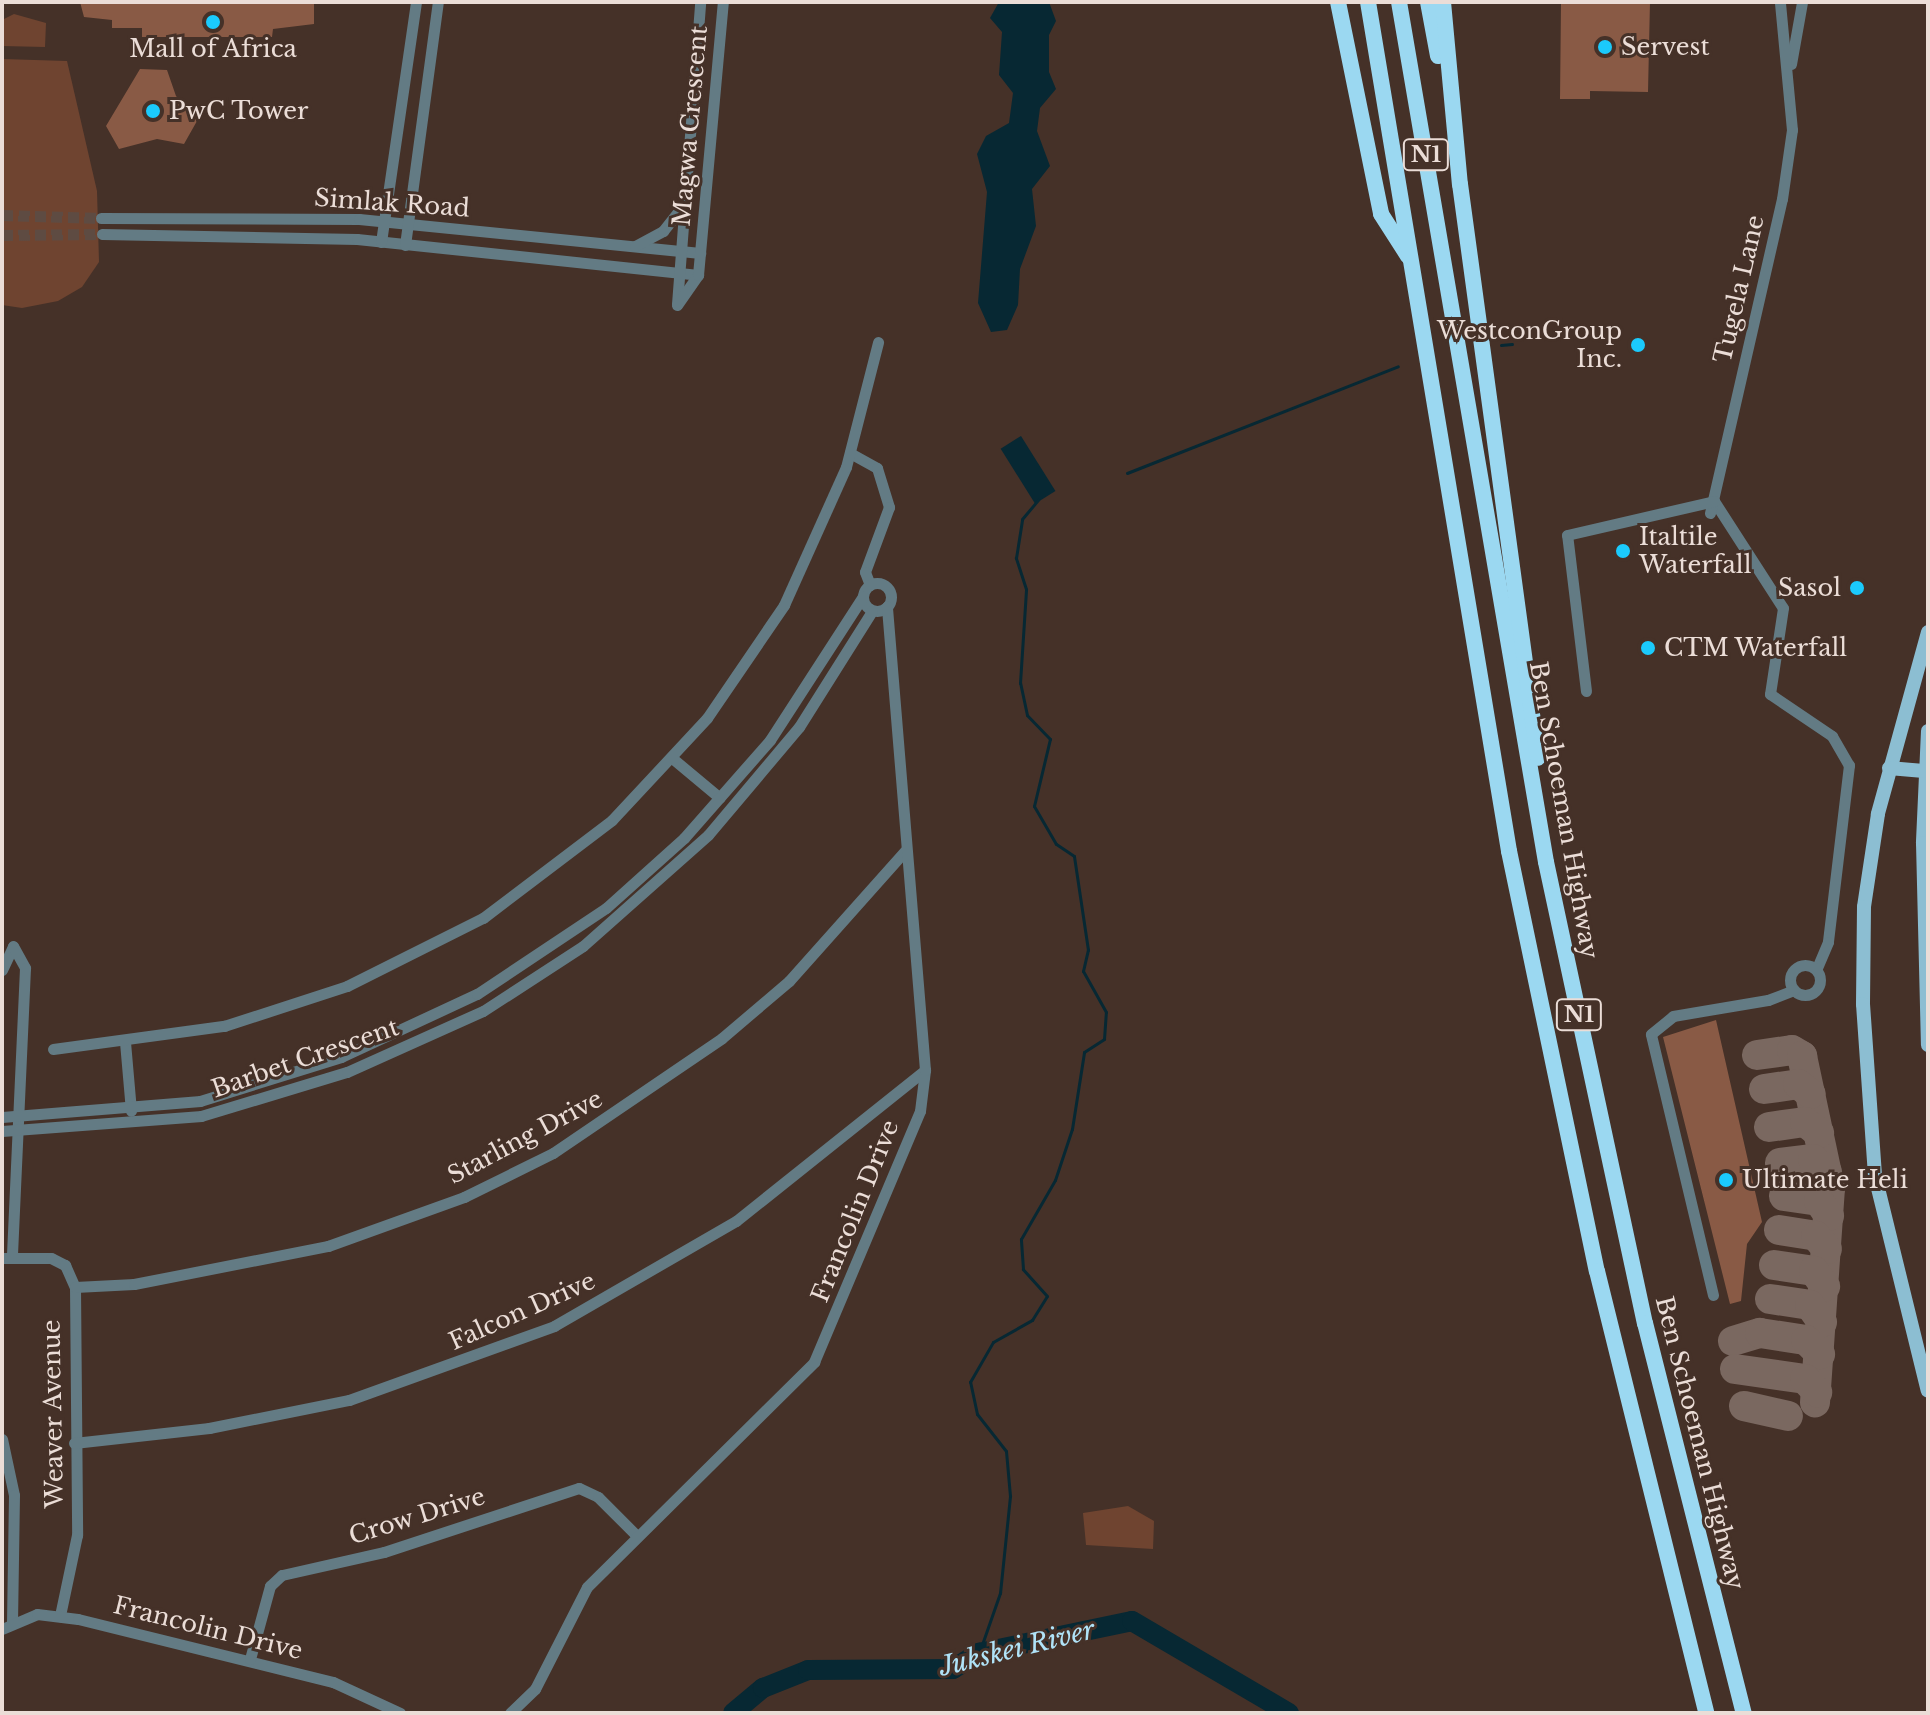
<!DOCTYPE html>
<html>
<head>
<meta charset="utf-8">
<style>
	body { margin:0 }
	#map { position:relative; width:1930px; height:1715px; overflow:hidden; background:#453128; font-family:"Libre Baskerville",serif }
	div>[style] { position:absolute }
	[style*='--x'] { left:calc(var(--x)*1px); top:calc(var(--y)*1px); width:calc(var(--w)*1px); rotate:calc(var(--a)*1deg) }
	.green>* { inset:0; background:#6f4430 }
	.water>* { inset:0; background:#072833; transform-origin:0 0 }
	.stream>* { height:3px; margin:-1.5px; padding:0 1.5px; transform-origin:1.5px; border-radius:1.5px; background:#072833 }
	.river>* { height:20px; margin:-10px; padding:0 10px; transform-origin:10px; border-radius:10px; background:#072833 }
	.taxiway>* { height:30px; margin:-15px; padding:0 15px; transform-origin:15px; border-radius:15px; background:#7a6860 }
	.building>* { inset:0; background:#895a45 }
	.minor-tunnel>* { height:11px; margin-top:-5.5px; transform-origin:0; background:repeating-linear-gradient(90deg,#5e4b42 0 11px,transparent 0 16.5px) }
	.minor>* { height:11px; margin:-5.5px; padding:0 5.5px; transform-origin:5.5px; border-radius:5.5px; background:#637b84 }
	.minor>.ring { margin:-5.5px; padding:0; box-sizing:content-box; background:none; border:11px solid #637b84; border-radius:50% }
	.major>* { height:14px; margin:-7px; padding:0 7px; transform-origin:7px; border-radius:7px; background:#8cbed2 }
	.highway>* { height:16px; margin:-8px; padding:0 8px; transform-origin:8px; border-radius:8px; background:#9bd8f1 }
	.dots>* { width:22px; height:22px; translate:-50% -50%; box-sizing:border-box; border:4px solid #453128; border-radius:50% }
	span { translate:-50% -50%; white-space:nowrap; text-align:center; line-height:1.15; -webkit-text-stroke:6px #453128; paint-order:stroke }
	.shield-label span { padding:2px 6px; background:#453128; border:2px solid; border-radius:6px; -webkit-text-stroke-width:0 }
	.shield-label { font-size:22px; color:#ebddd7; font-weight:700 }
	.poi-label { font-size:24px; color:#ebddd7 }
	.left { translate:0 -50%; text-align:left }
	.right { translate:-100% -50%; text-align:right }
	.street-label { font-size:24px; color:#ebddd7 }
	.water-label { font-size:26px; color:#b0e3f8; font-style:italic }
	.frame { position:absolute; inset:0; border:4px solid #ebddd7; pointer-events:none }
</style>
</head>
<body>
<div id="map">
	<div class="green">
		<i style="clip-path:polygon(14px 14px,46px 23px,45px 47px,2px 46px,2px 20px)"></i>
		<i style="clip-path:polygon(2px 59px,67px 61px,97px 191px,99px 262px,82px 287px,58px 301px,22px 308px,2px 305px)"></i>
		<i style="clip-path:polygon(1128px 1506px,1154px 1521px,1153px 1549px,1086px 1545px,1083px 1513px)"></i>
	</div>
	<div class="water">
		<i style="clip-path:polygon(999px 2px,1049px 2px,1056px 21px,1049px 35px,1049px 72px,1056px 89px,1040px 108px,1037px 131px,1050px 166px,1032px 189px,1036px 226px,1020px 269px,1018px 305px,1007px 330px,991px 332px,978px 303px,987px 192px,977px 154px,986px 136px,1009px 123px,1013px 93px,999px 75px,1002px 32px,990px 18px)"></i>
		<i style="left:1021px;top:436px;width:65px;height:24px;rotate:58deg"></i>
	</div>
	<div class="stream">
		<i style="--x:1501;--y:345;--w:11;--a:-5"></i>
		<i style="--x:1127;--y:473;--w:291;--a:-21.5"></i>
		<i style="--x:979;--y:1653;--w:64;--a:-70.7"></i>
		<i style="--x:1000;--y:1593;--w:98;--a:-84.1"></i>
		<i style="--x:1010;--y:1496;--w:45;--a:-95.1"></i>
		<i style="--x:1006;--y:1451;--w:47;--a:-128.1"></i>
		<i style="--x:977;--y:1414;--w:33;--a:-102"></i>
		<i style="--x:970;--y:1382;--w:46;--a:-60.1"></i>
		<i style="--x:993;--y:1342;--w:45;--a:-29.4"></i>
		<i style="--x:1032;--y:1320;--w:28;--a:-58"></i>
		<i style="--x:1047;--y:1296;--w:36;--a:-132"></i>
		<i style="--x:1023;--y:1269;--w:30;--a:-94"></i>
		<i style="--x:1021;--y:1239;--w:68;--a:-60"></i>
		<i style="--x:1055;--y:1180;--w:54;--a:-71.6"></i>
		<i style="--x:1072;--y:1129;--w:78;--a:-81.1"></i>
		<i style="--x:1084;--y:1052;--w:24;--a:-33"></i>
		<i style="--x:1104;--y:1039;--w:27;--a:-86"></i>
		<i style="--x:1106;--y:1012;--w:47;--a:-119.3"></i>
		<i style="--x:1083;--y:971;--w:22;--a:-77"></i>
		<i style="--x:1088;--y:950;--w:95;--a:-98.5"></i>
		<i style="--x:1074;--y:856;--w:22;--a:-146"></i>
		<i style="--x:1056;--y:844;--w:44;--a:-120.1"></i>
		<i style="--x:1034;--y:806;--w:69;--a:-76.6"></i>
		<i style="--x:1050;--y:739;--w:33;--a:-134"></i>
		<i style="--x:1027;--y:715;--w:33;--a:-102"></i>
		<i style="--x:1020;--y:683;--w:94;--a:-86.3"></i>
		<i style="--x:1026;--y:589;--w:33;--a:-108"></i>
		<i style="--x:1016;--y:558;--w:39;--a:-81"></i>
		<i style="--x:1022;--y:519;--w:25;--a:-50"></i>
	</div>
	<div class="river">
		<i style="--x:733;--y:1713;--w:39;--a:-40"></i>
		<i style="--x:763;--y:1688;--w:48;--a:-21.8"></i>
		<i style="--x:808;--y:1670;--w:145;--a:-0.4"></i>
		<i style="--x:953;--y:1669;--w:31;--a:-32"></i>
		<i style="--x:979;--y:1653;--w:156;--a:-11.8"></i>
		<i style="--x:1132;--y:1621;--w:182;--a:30.4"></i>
	</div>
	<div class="taxiway">
		<i style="--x:1757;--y:1055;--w:35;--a:-8"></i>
		<i style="--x:1792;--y:1050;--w:12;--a:31"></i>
		<i style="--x:1802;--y:1056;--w:135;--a:78"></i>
		<i style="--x:1830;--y:1188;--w:215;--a:94"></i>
		<i style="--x:1764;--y:1089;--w:34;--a:-8"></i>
		<i style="--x:1798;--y:1084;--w:16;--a:38"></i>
		<i style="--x:1769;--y:1127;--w:36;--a:-8"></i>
		<i style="--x:1805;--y:1122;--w:18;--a:38"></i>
		<i style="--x:1780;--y:1163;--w:33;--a:-7"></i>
		<i style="--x:1813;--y:1159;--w:19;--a:43"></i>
		<i style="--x:1784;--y:1196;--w:35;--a:8"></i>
		<i style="--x:1819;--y:1201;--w:18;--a:56"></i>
		<i style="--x:1779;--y:1230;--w:37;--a:9"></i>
		<i style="--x:1816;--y:1236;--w:17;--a:50"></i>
		<i style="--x:1774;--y:1265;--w:40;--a:8.5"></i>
		<i style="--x:1814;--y:1271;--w:19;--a:54"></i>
		<i style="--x:1770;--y:1299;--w:40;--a:8.5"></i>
		<i style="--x:1810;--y:1305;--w:21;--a:55"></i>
		<i style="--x:1733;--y:1341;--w:28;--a:-17"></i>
		<i style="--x:1760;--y:1333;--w:47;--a:8.7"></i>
		<i style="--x:1806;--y:1340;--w:20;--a:45"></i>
		<i style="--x:1735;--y:1369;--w:71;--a:8.1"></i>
		<i style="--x:1805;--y:1379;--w:18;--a:47"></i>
		<i style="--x:1744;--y:1406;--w:45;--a:12.8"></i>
	</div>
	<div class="building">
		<i style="clip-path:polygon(80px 2px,314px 2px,314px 24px,273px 29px,272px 37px,142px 37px,142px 28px,112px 28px,112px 20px,84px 17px)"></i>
		<i style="clip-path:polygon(1561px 2px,1650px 2px,1648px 92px,1590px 91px,1590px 99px,1560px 99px)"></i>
		<i style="clip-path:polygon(140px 69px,167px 70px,176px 96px,197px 121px,184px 144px,157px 139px,119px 149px,106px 126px)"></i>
		<i style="clip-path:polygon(1716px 1020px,1762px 1222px,1747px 1244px,1741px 1301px,1730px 1304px,1663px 1037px)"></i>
	</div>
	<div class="minor-tunnel">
		<i style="--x:2;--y:215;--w:99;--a:1.7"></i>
		<i style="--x:2;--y:235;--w:100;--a:-0.6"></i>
	</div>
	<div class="minor">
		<i style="--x:1791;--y:64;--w:63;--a:-79.9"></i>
		<i style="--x:101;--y:218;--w:258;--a:0.2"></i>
		<i style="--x:359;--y:219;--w:343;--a:5.7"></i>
		<i style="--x:102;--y:234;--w:255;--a:1.1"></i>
		<i style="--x:357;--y:239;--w:343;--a:6"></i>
		<i style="--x:381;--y:242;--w:243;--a:-81.7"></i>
		<i style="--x:405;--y:245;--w:245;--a:-82.3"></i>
		<i style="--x:635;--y:246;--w:32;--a:-28"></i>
		<i style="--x:663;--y:231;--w:31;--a:-52"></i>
		<i style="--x:677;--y:304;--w:303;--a:-85.6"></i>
		<i style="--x:677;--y:305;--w:37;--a:-55"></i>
		<i style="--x:698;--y:275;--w:274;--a:-84.8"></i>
		<i style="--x:850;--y:453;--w:31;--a:29"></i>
		<i style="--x:877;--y:468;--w:41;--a:72.9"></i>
		<i style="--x:889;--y:507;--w:69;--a:110.3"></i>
		<i style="--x:865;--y:572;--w:14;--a:69"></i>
		<i style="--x:1714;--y:501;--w:127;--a:57.2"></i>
		<i style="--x:1783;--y:608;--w:87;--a:98.6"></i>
		<i style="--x:1770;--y:694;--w:75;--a:34.1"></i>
		<i style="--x:1832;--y:736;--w:34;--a:60"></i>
		<i style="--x:1849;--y:765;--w:178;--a:96.8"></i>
		<i style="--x:1828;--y:942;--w:30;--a:113"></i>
		<i style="--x:1710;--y:513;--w:322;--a:-77.1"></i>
		<i style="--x:1782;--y:199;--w:70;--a:-81.8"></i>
		<i style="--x:1792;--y:130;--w:129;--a:-95.4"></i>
		<i class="ring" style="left:863px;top:583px;width:17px;height:17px"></i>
		<i style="--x:1586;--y:691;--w:157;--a:-96.9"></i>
		<i style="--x:1567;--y:535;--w:151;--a:-13"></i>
		<i style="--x:672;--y:758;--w:62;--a:39.8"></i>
		<i class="ring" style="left:1790px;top:965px;width:19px;height:19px"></i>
		<i style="--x:2;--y:970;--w:26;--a:-65"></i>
		<i style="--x:13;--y:946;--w:25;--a:61"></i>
		<i style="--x:25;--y:968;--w:289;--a:92.6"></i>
		<i style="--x:125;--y:1042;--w:69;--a:85"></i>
		<i style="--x:53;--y:1049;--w:173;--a:-7.7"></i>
		<i style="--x:224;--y:1026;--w:129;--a:-18"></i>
		<i style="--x:347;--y:986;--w:152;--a:-26.6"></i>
		<i style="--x:483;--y:918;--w:162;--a:-37.2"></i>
		<i style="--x:612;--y:820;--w:139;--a:-47"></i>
		<i style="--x:707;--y:718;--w:137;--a:-55.7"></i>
		<i style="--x:784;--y:605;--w:151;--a:-65.8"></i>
		<i style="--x:846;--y:467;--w:129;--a:-75.6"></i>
		<i style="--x:2;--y:1117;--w:199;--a:-4.6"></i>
		<i style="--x:200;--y:1101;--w:148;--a:-17.3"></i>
		<i style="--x:341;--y:1057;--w:150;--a:-24.9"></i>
		<i style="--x:477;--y:994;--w:155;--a:-33.7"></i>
		<i style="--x:606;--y:908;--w:105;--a:-41.9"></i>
		<i style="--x:684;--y:838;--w:130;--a:-48.7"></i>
		<i style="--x:770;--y:740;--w:171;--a:-57.1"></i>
		<i style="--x:2;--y:1131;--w:200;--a:-4.3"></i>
		<i style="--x:201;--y:1116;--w:152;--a:-16.8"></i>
		<i style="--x:347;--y:1072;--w:149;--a:-24.2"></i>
		<i style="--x:483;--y:1011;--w:119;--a:-33"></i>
		<i style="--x:583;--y:946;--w:167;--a:-41.6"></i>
		<i style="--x:708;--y:835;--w:141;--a:-49.9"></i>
		<i style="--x:799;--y:727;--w:137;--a:-57.8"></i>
		<i style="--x:2;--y:1258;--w:49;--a:0"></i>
		<i style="--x:51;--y:1258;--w:16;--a:27"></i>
		<i style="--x:65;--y:1265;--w:24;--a:66"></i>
		<i style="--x:75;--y:1287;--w:248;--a:89.5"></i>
		<i style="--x:77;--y:1535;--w:83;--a:101.9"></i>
		<i style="--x:75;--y:1287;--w:59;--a:-2.9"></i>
		<i style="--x:134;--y:1284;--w:198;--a:-11.1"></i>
		<i style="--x:328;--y:1246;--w:145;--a:-19.8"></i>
		<i style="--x:464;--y:1197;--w:99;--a:-26.3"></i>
		<i style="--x:553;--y:1153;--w:204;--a:-34.2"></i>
		<i style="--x:722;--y:1038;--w:88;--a:-40.4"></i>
		<i style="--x:789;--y:981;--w:174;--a:-48.3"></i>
		<i style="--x:1713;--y:1295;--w:268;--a:-103.4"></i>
		<i style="--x:1651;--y:1034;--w:28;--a:-39"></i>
		<i style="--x:1673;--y:1016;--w:96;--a:-9.6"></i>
		<i style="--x:1768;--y:1000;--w:28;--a:-21"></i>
		<i style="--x:2;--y:1439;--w:57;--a:77.9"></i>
		<i style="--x:14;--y:1495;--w:127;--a:90.9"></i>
		<i style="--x:74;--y:1443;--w:136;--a:-6.3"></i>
		<i style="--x:209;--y:1428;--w:143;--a:-11.3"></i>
		<i style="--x:349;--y:1400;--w:218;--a:-19.8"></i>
		<i style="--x:554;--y:1326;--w:210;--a:-30"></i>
		<i style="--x:736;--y:1221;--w:242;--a:-38.6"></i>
		<i style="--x:2;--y:1629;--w:38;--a:-23"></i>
		<i style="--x:37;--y:1614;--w:41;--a:7"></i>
		<i style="--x:78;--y:1619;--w:263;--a:13.9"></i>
		<i style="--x:333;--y:1682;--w:74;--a:24.8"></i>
		<i style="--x:250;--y:1659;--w:76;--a:-74.7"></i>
		<i style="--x:270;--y:1586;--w:16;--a:-43"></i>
		<i style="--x:282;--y:1575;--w:105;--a:-12.7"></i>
		<i style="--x:384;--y:1552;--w:205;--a:-18.2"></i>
		<i style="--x:579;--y:1488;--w:21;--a:25"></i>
		<i style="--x:598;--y:1497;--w:55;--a:45"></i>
		<i style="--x:510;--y:1713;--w:35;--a:-44"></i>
		<i style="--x:535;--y:1689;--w:114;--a:-63"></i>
		<i style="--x:587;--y:1587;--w:320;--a:-44.7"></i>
		<i style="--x:814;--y:1362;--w:272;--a:-67.1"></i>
		<i style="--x:920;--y:1111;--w:41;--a:-83"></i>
		<i style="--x:925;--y:1070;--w:465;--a:-94.7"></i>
	</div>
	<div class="major">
		<i style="--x:1928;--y:632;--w:189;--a:105.4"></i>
		<i style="--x:1878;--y:814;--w:94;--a:98.6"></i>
		<i style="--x:1864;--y:907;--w:97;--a:90.6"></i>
		<i style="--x:1863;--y:1004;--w:172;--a:86"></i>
		<i style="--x:1875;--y:1176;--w:221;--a:76.2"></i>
		<i style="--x:1928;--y:731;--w:112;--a:92.6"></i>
		<i style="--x:1923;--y:843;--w:202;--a:88.6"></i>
		<i style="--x:1889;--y:768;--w:35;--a:5"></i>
	</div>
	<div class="highway">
		<i style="--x:1338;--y:2;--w:216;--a:78.5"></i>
		<i style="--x:1381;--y:214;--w:50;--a:57.3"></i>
		<i style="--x:1368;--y:2;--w:861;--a:80.57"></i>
		<i style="--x:1509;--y:851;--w:429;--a:78.2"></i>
		<i style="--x:1597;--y:1271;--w:455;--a:76.1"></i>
		<i style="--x:1399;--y:2;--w:872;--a:80.3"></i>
		<i style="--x:1546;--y:862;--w:472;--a:77.9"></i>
		<i style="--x:1645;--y:1323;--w:402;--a:75.8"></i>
		<i style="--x:1428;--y:2;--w:55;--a:79.5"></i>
		<i style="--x:1443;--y:2;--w:183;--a:84.7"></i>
		<i style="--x:1460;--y:184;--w:579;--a:82.26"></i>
	</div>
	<div class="dots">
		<i style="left:213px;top:22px;background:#1bcafc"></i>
		<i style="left:1605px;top:47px;background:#1bcafc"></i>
		<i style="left:153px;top:111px;background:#1bcafc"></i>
		<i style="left:1638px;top:345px;background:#1bcafc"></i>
		<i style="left:1623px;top:551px;background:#1bcafc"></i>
		<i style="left:1857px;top:588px;background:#1bcafc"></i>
		<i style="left:1648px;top:648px;background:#1bcafc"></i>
		<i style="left:1726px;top:1180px;background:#1bcafc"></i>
	</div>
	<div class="shield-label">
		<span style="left:1426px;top:155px">N1</span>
		<span style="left:1579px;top:1015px">N1</span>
	</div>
	<div class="poi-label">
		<span class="left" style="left:1621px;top:47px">Servest</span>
		<span style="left:213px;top:49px">Mall of Africa</span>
		<span class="left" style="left:169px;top:111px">PwC Tower</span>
		<span class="right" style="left:1622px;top:345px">WestconGroup<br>Inc.</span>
		<span class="left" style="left:1639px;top:551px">Italtile<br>Waterfall</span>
		<span class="right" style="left:1841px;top:588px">Sasol</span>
		<span class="left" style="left:1664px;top:648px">CTM Waterfall</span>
		<span class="left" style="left:1742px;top:1180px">Ultimate Heli</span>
	</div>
	<div class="street-label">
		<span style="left:690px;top:126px;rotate:-85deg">Magwa Crescent</span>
		<span style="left:392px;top:203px;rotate:4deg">Simlak Road</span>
		<span style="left:1739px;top:289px;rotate:-77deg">Tugela Lane</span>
		<span style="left:1564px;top:810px;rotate:80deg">Ben Schoeman Highway</span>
		<span style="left:305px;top:1058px;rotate:-19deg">Barbet Crescent</span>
		<span style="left:525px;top:1137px;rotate:-28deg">Starling Drive</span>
		<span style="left:855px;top:1211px;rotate:-68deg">Francolin Drive</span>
		<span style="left:522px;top:1311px;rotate:-24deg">Falcon Drive</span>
		<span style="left:53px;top:1414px;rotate:-91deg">Weaver Avenue</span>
		<span style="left:1700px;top:1443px;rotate:76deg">Ben Schoeman Highway</span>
		<span style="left:417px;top:1516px;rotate:-17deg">Crow Drive</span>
		<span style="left:208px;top:1628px;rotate:14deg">Francolin Drive</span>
	</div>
	<div class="water-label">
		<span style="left:1017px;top:1649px;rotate:-14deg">Jukskei River</span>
	</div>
	<div class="frame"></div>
</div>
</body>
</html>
